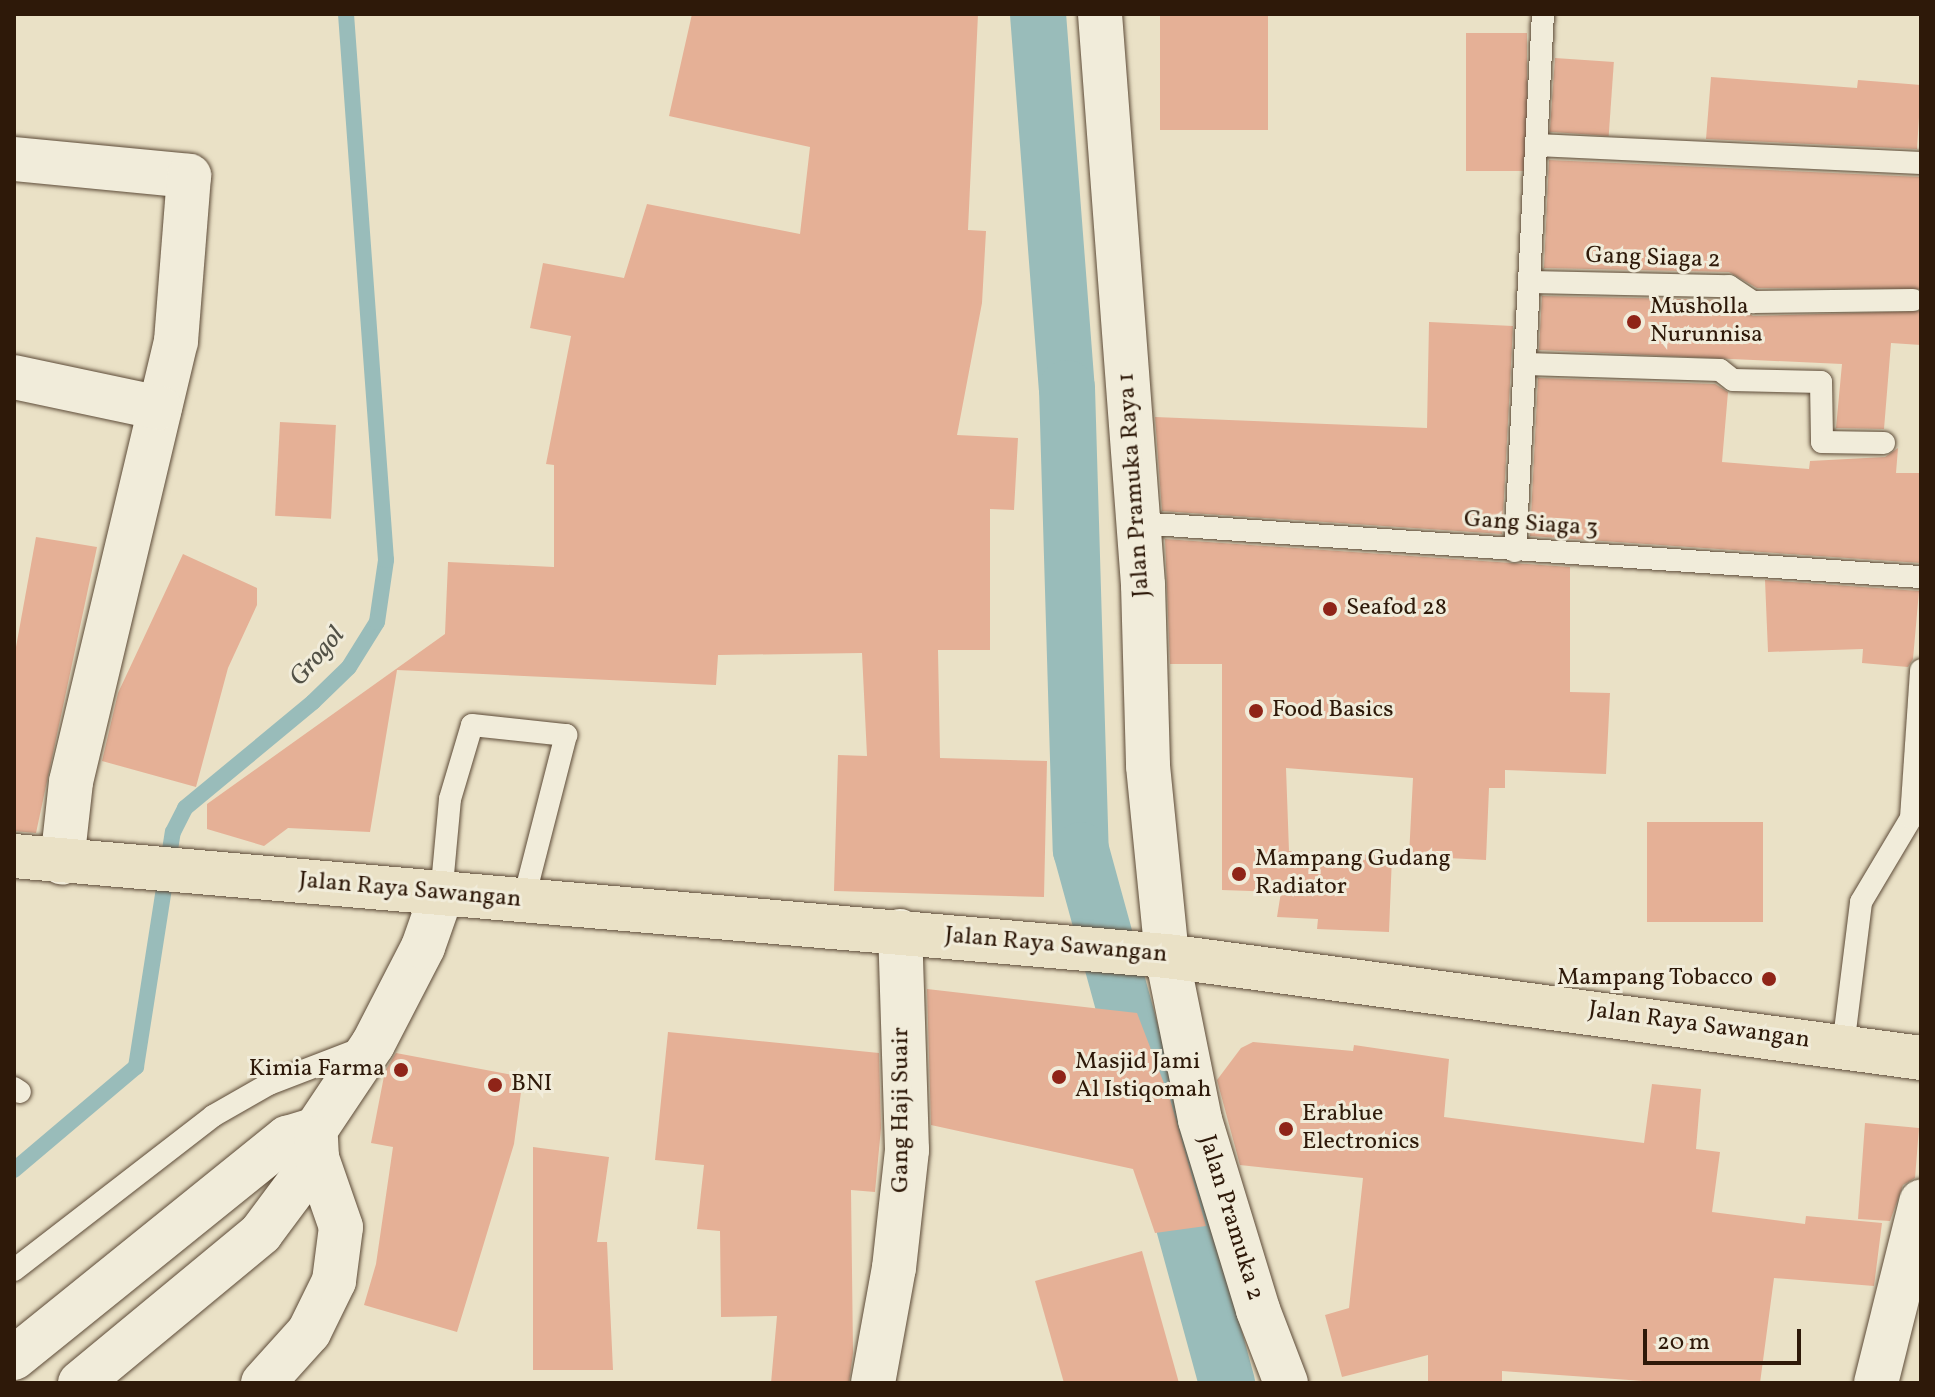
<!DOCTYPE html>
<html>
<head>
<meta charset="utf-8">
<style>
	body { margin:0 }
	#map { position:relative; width:1935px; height:1397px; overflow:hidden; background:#eae1c6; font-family:Vollkorn,serif }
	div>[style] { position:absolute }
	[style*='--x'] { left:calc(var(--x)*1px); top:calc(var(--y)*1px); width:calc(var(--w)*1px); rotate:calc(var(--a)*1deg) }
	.stream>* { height:16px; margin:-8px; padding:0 8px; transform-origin:8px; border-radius:8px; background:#99bcba }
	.canal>* { height:56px; margin:-28px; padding:0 28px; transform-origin:28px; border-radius:28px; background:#99bcba }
	.building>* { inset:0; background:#e5b096; transform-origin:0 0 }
	.roads { filter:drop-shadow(0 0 2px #5d4b38) drop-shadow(0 0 2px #5d4b38) }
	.service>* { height:22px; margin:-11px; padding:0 11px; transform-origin:11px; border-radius:11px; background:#f1ecda }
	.minor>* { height:44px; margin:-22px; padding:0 22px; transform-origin:22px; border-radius:22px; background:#f1ecda }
	.secondary>* { height:44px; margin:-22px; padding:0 22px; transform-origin:22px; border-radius:22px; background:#f1ecda }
	.trunk>* { height:44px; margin:-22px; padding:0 22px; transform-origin:22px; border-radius:22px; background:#eae1c6 }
	.dots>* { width:22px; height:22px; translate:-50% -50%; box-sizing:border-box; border:4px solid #f1ecda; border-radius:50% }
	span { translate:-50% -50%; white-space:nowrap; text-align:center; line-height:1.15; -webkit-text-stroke:6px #f1ecda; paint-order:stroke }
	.street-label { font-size:24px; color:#2e1909 }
	.poi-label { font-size:24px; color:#2e1909 }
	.left { translate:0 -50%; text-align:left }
	.right { translate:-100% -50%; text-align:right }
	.water-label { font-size:26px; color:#535247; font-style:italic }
	.frame { position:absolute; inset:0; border:16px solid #2e1909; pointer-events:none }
	.scale { position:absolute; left:1643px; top:1329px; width:158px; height:36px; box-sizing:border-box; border:4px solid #2e1909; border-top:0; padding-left:10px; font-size:24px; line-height:28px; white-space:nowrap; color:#2e1909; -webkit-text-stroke:6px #f1ecda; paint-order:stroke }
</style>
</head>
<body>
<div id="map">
	<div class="stream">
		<i style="--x:14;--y:1170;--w:160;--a:-40.2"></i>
		<i style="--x:136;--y:1067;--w:238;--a:-81.1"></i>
		<i style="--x:173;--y:832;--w:27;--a:-63"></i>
		<i style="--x:185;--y:808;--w:166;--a:-39.6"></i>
		<i style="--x:313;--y:702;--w:50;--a:-44.2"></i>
		<i style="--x:349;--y:667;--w:53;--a:-58.1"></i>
		<i style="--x:377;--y:622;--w:63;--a:-81.7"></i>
		<i style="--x:386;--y:560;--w:547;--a:-94.19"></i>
	</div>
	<div class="canal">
		<i style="--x:1038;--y:14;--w:375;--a:85.6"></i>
		<i style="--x:1067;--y:388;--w:462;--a:88.3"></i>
		<i style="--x:1081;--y:850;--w:553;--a:74.68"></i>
	</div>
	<div class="building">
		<i style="clip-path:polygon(692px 14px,978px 14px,968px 230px,986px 231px,982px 303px,957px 435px,1018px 438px,1014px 510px,990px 509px,990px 650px,938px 650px,940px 758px,1047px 761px,1044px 897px,834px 891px,838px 755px,867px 756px,862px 653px,718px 655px,716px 685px,397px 670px,370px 832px,288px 828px,264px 846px,207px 829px,207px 804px,445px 634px,448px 562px,554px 567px,554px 465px,546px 464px,571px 336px,530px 328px,543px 263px,624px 278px,647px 204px,800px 234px,810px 147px,669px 116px)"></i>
		<i style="left:1160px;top:14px;width:108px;height:116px"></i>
		<i style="left:1466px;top:33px;width:61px;height:138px"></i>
		<i style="left:1555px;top:58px;width:59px;height:74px;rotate:4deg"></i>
		<i style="clip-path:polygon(1711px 77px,1857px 88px,1858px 80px,1921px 85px,1917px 149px,1706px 139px)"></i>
		<i style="clip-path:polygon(1549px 160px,1921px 177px,1921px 289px,1757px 288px,1729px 272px,1544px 268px)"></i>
		<i style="clip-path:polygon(1542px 296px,1725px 300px,1753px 316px,1921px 311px,1921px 345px,1891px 343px,1884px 429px,1836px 428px,1842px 364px,1539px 350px)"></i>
		<i style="clip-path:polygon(1429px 322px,1513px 326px,1502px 534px,1162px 511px,1155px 417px,1427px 428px)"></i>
		<i style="clip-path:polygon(1538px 378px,1715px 384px,1728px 392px,1722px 462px,1809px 469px,1810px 461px,1885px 457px,1898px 448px,1896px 473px,1921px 473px,1921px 563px,1530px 536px)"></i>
		<i style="left:280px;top:422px;width:56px;height:94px;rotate:3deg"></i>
		<i style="clip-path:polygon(36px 537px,97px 547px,36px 833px,14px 831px,14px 658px)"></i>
		<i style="clip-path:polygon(1165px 539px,1570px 567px,1570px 692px,1610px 693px,1606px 774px,1505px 770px,1505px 788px,1489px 788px,1486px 860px,1409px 856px,1413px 778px,1286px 768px,1289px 851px,1392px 856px,1389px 932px,1317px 929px,1318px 919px,1277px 917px,1281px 892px,1222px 890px,1222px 664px,1170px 664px)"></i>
		<i style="clip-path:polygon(183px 554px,257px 588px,257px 605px,228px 668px,196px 787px,102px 761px,118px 693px)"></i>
		<i style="clip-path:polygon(1765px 580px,1919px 591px,1913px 659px,1908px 667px,1862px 663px,1863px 649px,1768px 652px)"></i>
		<i style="left:1647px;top:822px;width:116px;height:100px"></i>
		<i style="clip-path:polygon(927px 989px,1137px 1013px,1170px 1099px,1206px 1226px,1155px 1233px,1133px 1169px,931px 1125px)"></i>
		<i style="clip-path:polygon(668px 1032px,879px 1053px,881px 1128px,875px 1192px,851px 1190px,853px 1353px,849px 1383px,771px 1383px,777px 1316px,721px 1317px,720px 1231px,697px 1229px,704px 1165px,655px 1160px)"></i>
		<i style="clip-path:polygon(1253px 1042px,1353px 1051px,1354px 1045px,1449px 1059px,1444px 1117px,1644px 1143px,1652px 1084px,1701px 1089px,1696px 1149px,1720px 1152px,1712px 1212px,1805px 1224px,1806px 1216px,1882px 1223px,1874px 1286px,1774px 1278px,1760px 1383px,1671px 1383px,1502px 1371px,1502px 1383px,1428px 1383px,1428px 1355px,1342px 1377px,1325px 1315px,1349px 1308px,1363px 1178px,1240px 1165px,1217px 1080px,1241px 1048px)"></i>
		<i style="clip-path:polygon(396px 1053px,523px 1077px,514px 1144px,457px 1332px,364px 1305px,376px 1264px,393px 1147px,371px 1143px,385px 1071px)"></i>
		<i style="clip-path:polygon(1865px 1123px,1919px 1128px,1915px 1178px,1903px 1185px,1890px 1221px,1858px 1219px)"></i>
		<i style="clip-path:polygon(533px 1147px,609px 1157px,597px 1242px,607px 1242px,613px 1370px,533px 1370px)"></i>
		<i style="clip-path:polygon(1142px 1251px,1179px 1383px,1064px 1383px,1035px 1281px)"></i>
	</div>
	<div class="roads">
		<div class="service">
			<i style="--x:1537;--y:145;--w:384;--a:2.7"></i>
			<i style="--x:1531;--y:282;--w:198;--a:1.2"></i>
			<i style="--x:1729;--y:286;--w:29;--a:34"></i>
			<i style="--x:1753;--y:302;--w:160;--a:-0.7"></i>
			<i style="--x:1526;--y:364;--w:194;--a:1.8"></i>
			<i style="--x:1720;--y:370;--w:16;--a:38"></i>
			<i style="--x:1733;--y:380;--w:88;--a:1.3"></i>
			<i style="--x:1821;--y:382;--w:60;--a:89"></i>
			<i style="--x:1822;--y:442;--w:62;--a:0.9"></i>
			<i style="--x:1138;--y:523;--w:785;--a:3.95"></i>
			<i style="--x:1515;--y:551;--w:538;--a:-87.02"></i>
			<i style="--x:441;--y:896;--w:97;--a:-84.7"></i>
			<i style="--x:450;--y:799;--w:77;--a:-73.4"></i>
			<i style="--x:472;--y:725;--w:95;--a:6.1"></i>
			<i style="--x:566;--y:735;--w:172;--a:104.4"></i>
			<i style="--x:1843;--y:1047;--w:146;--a:-82.9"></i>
			<i style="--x:1861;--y:902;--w:98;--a:-59.2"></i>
			<i style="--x:1911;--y:818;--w:148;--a:-86.1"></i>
			<i style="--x:14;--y:1088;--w:7;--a:34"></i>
			<i style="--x:14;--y:1270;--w:252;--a:-37.7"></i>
			<i style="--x:213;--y:1116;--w:64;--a:-29.7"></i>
			<i style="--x:269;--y:1084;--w:103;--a:-21.1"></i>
		</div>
		<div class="minor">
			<i style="--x:14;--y:159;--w:176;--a:5.5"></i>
			<i style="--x:189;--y:176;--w:166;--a:94.5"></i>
			<i style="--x:176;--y:341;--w:453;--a:103.4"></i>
			<i style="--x:71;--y:782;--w:81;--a:96.4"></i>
			<i style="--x:14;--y:377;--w:149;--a:12"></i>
			<i style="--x:14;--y:1358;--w:351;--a:-38.9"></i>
			<i style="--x:287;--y:1138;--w:30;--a:-17"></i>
			<i style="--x:316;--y:1129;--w:102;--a:-56.2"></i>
			<i style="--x:373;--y:1044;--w:109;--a:-62.7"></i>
			<i style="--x:423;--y:947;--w:54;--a:-70.6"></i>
			<i style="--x:80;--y:1383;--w:235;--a:-39.6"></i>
			<i style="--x:261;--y:1233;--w:94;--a:-53.3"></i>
			<i style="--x:263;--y:1383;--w:69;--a:-48"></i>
			<i style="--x:309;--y:1332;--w:57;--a:-63.9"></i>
			<i style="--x:334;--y:1281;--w:54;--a:-82.6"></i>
			<i style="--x:341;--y:1227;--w:73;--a:-109.2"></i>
			<i style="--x:317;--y:1158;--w:20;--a:-93"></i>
			<i style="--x:873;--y:1383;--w:117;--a:-79.7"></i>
			<i style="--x:894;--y:1268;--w:119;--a:-83.7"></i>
			<i style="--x:907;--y:1150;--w:219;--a:-91.8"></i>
			<i style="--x:1876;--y:1383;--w:187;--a:-76"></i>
		</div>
		<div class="secondary">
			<i style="--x:1100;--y:14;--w:573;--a:85.69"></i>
			<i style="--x:1143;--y:585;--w:181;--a:88.4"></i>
			<i style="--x:1148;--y:766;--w:191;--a:84.3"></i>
			<i style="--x:1167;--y:956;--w:167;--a:78.6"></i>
			<i style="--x:1200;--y:1120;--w:199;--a:73"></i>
			<i style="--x:1258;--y:1310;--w:78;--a:69"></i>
		</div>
		<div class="trunk">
			<i style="--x:14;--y:856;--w:1157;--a:4.96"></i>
			<i style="--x:1167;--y:956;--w:761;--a:7.7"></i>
		</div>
	</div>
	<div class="dots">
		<i style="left:1634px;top:322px;background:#8f2418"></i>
		<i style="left:1330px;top:609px;background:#8f2418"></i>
		<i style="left:1256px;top:711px;background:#8f2418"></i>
		<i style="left:1239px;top:874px;background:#8f2418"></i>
		<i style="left:1769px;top:979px;background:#8f2418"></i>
		<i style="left:401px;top:1070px;background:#8f2418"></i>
		<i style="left:1059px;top:1077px;background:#8f2418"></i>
		<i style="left:495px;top:1085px;background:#8f2418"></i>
		<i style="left:1286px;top:1129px;background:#8f2418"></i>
	</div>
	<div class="street-label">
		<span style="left:1653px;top:259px;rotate:2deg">Gang Siaga 2</span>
		<span style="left:1135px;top:485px;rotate:-94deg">Jalan Pramuka Raya 1</span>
		<span style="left:1531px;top:525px;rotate:4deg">Gang Siaga 3</span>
		<span style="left:410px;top:891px;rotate:5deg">Jalan Raya Sawangan</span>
		<span style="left:1056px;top:946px;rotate:5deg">Jalan Raya Sawangan</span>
		<span style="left:1699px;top:1026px;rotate:8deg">Jalan Raya Sawangan</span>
		<span style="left:902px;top:1110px;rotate:-90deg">Gang Haji Suair</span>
		<span style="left:1230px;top:1218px;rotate:73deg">Jalan Pramuka 2</span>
	</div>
	<div class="poi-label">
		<span class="left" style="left:1650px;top:322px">Musholla<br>Nurunnisa</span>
		<span class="left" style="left:1346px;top:609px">Seafod 28</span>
		<span class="left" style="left:1272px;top:711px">Food Basics</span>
		<span class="left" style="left:1255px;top:874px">Mampang Gudang<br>Radiator</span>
		<span class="right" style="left:1753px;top:979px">Mampang Tobacco</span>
		<span class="left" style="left:1075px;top:1077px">Masjid Jami<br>Al Istiqomah</span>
		<span class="right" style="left:385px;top:1070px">Kimia Farma</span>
		<span class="left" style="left:511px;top:1085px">BNI</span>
		<span class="left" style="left:1302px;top:1129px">Erablue<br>Electronics</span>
	</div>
	<div class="water-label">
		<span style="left:318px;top:657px;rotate:-49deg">Grogol</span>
	</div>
	<div class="frame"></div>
	<div class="scale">20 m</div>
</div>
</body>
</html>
